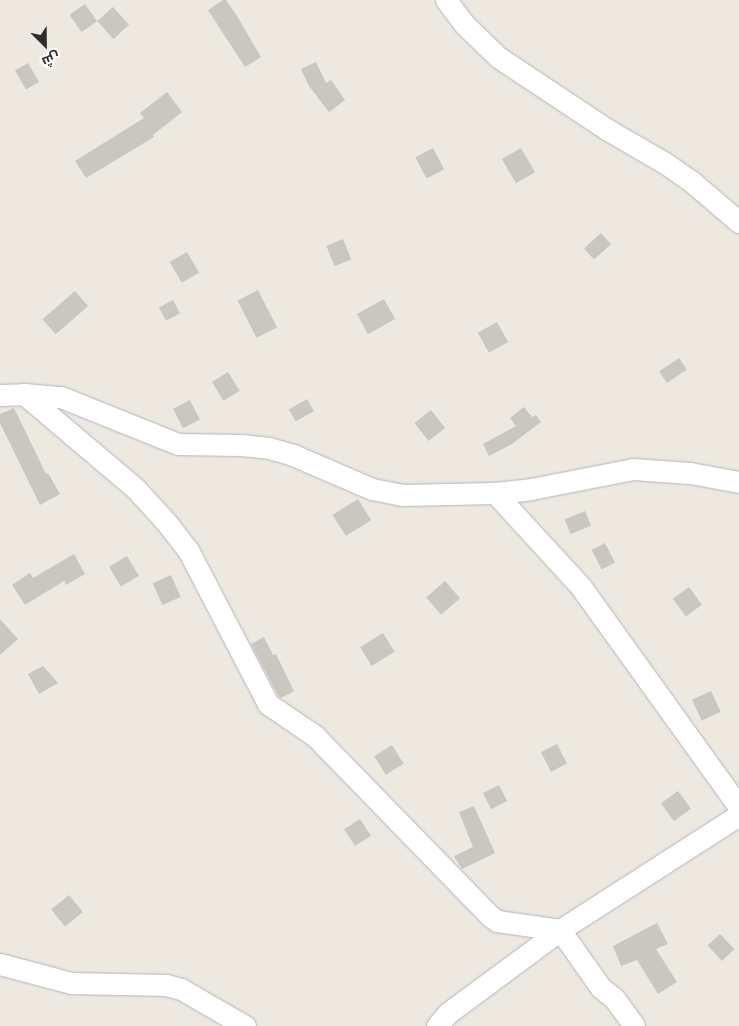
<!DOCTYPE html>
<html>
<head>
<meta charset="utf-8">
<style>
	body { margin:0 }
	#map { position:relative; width:739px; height:1026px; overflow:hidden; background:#ede9e0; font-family:"Sofia Sans Condensed",Cairo,sans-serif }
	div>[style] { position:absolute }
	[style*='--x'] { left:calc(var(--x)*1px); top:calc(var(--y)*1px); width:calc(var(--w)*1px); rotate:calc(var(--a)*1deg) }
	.building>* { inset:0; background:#c9c7bf; transform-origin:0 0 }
	.roads { filter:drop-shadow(0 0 1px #b4b5bf) drop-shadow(0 0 1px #b4b5bf) }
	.street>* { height:21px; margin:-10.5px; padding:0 10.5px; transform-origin:10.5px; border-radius:10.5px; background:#fff }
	span { translate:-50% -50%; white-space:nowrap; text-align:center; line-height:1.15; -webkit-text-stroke:4px #fff; paint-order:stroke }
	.north { position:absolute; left:20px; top:20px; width:50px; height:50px; -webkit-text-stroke:4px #fff; paint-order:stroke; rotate:157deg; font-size:14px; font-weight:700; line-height:20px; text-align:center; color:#2d2d2d }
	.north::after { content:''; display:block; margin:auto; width:18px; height:22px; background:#2d2d2d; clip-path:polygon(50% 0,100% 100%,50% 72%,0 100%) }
</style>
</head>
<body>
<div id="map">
	<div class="building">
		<i style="clip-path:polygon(223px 0,226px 0,237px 16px,261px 57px,245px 67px,208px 10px)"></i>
		<i style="left:85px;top:4px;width:21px;height:19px;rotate:55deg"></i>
		<i style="left:113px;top:7px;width:24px;height:21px;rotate:48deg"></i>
		<i style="clip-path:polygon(316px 62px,326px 83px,331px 80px,345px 100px,329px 112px,309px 86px,301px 69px)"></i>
		<i style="left:28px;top:63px;width:22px;height:15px;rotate:60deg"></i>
		<i style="clip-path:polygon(167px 92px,182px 112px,153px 135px,154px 137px,86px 178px,75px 161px,144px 118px,140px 113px)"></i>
		<i style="left:433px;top:148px;width:24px;height:20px;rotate:62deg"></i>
		<i style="left:521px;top:148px;width:28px;height:22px;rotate:60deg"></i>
		<i style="left:601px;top:233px;width:15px;height:23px;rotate:48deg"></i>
		<i style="left:343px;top:239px;width:22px;height:18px;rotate:68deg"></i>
		<i style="left:187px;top:252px;width:24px;height:20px;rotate:60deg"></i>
		<i style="left:258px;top:290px;width:42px;height:23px;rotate:63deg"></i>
		<i style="left:75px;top:291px;width:20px;height:43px;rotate:49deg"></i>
		<i style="left:384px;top:299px;width:23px;height:31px;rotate:61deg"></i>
		<i style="left:173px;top:300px;width:15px;height:16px;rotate:62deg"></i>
		<i style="left:497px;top:322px;width:23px;height:22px;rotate:61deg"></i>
		<i style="left:679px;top:358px;width:14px;height:24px;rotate:56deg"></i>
		<i style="left:228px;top:372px;width:22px;height:19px;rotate:58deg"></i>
		<i style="left:307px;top:399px;width:14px;height:21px;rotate:60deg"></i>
		<i style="left:190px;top:400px;width:22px;height:19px;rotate:63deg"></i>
		<i style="clip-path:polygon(524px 407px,532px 417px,536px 415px,541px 422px,512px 444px,489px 456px,483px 444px,516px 426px,510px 418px)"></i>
		<i style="clip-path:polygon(14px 408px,46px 474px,48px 473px,60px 494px,40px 505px,0 423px,0 414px)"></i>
		<i style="left:431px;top:410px;width:23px;height:21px;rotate:52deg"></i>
		<i style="left:358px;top:499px;width:25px;height:30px;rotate:58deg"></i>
		<i style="left:585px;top:511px;width:16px;height:22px;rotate:68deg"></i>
		<i style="left:605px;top:543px;width:22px;height:15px;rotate:63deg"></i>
		<i style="clip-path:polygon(74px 554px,85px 574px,66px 585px,64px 581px,25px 605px,12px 585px,30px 573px,33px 578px)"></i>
		<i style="left:127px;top:556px;width:23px;height:21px;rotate:59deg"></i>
		<i style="left:171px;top:575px;width:24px;height:20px;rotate:66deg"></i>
		<i style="left:445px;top:581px;width:23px;height:25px;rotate:49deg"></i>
		<i style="left:689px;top:587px;width:22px;height:20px;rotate:54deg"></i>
		<i style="clip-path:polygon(0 619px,18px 639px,0 655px)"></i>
		<i style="left:383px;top:633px;width:22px;height:27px;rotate:58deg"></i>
		<i style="clip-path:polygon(264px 637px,273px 655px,276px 654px,294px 691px,281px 698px,278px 695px,251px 644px)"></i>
		<i style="clip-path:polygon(43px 666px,58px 683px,39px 694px,28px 674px)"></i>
		<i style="left:711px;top:691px;width:23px;height:21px;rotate:65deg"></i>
		<i style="left:557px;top:744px;width:22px;height:18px;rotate:63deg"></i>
		<i style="left:392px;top:745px;width:22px;height:21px;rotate:58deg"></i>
		<i style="left:499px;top:785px;width:18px;height:18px;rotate:63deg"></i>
		<i style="left:678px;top:791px;width:22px;height:21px;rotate:54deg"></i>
		<i style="clip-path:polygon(474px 806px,495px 853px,462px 869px,454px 856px,473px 847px,459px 812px)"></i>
		<i style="left:360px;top:819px;width:20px;height:19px;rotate:57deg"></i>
		<i style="left:69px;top:895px;width:22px;height:23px;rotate:51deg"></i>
		<i style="clip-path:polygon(657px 923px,668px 944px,656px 949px,677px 982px,658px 994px,637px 960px,621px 966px,613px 946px)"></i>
		<i style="left:720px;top:934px;width:21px;height:17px;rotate:47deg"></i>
	</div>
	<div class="roads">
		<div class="street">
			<i style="--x:446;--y:0;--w:31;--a:53"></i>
			<i style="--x:465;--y:25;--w:46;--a:44.1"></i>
			<i style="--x:498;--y:57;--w:132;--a:33.6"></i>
			<i style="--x:608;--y:130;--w:66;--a:30.1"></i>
			<i style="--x:665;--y:163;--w:32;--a:35"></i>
			<i style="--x:691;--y:181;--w:63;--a:40.5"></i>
			<i style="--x:24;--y:394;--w:147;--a:40.3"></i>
			<i style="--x:136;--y:489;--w:45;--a:47.7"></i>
			<i style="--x:166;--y:522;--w:36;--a:52"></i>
			<i style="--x:188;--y:550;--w:174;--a:62.5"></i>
			<i style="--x:268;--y:704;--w:57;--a:34.2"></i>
			<i style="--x:315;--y:736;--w:251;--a:45.8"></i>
			<i style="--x:490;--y:916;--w:9;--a:36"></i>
			<i style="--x:497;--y:921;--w:64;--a:8.1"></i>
			<i style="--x:560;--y:930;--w:71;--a:54.7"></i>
			<i style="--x:601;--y:988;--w:16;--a:38"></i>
			<i style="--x:614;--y:998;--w:34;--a:54"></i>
			<i style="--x:0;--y:395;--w:24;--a:-2"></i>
			<i style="--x:24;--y:394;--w:37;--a:5"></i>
			<i style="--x:61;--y:397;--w:126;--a:21.9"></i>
			<i style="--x:178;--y:444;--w:63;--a:0.9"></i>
			<i style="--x:241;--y:445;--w:28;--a:6"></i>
			<i style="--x:269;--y:448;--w:25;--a:16"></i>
			<i style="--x:293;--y:455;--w:86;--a:23.3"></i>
			<i style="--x:372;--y:489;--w:32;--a:11"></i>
			<i style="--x:403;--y:495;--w:92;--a:-1.2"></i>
			<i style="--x:495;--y:493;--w:36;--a:-6"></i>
			<i style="--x:531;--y:489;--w:104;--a:-11.1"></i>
			<i style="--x:633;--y:469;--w:57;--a:4"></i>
			<i style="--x:690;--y:473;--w:50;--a:10.4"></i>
			<i style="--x:495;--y:493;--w:127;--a:47.5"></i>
			<i style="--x:581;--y:587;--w:271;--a:54.3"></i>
			<i style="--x:0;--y:964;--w:73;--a:15"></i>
			<i style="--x:71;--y:983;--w:95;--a:1.2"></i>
			<i style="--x:166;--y:985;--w:16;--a:15"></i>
			<i style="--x:181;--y:989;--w:74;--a:30"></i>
			<i style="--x:437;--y:1026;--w:17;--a:-50"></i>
			<i style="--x:448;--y:1013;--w:139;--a:-36.5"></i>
			<i style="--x:560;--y:930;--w:213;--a:-32.7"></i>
		</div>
	</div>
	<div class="north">ش</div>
</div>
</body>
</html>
